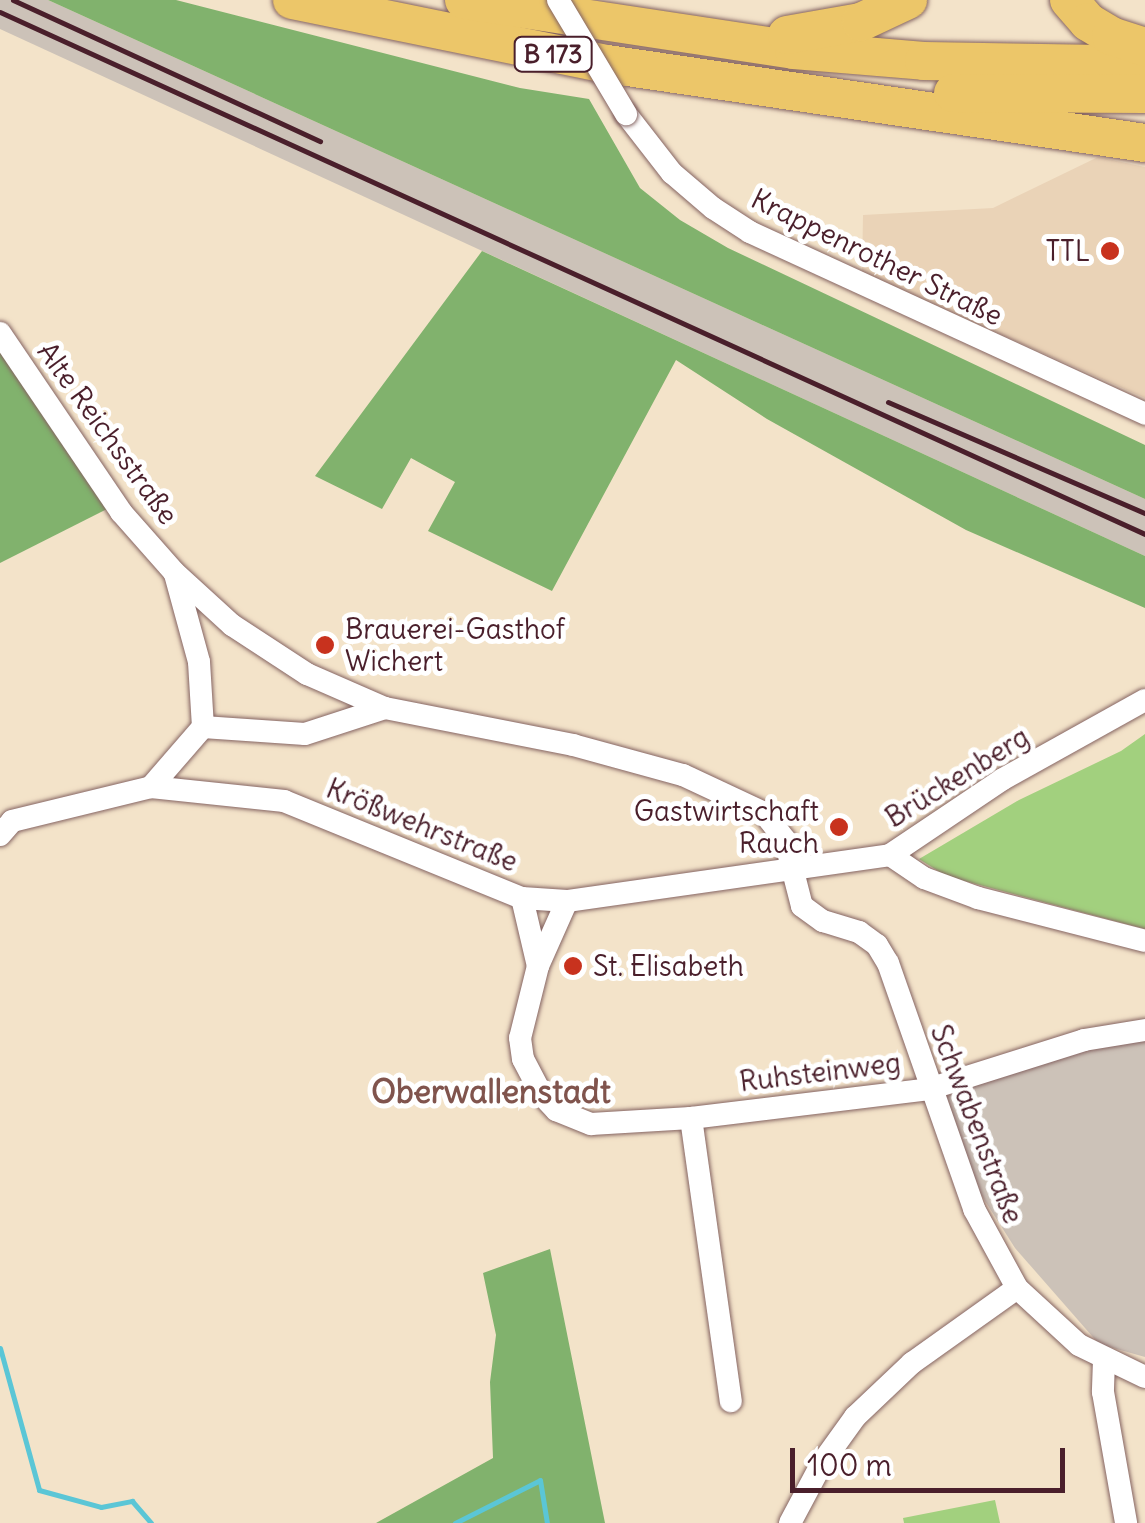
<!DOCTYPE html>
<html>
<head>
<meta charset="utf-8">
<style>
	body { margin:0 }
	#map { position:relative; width:1145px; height:1523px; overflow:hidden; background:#f3e3c9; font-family:Delius,sans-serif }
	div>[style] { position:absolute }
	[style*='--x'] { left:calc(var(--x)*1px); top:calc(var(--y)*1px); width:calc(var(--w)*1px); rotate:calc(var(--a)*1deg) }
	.built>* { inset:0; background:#ead3b7 }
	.industrial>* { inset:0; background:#ccc2b8 }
	.green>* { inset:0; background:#a2d07e }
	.forest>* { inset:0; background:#81b26d }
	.stream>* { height:5px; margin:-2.5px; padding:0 2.5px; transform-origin:2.5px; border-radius:2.5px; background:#5bc6d6 }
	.roads { filter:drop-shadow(0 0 2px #856462) drop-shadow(0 0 2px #856462) }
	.minor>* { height:22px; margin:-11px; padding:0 11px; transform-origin:11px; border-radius:11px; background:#fff }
	.trunk>* { height:38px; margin:-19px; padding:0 19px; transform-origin:19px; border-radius:19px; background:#ecc669 }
	.rail>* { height:5px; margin:-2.5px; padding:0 2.5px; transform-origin:2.5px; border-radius:2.5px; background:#4a1f2b }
	.bridges { filter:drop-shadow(0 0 2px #856462) drop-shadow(0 0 2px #856462) }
	.minor-bridge>* { height:22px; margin:-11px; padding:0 11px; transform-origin:11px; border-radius:11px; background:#fff }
	.dots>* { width:28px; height:28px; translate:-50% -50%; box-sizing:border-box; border:5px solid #fff; border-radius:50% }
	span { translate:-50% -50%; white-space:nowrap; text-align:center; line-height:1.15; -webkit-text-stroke:10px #fff; paint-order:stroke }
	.shield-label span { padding:2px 8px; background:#fff; border:2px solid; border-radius:8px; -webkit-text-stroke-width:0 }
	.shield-label { font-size:25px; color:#4a1f2b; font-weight:700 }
	.poi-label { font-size:28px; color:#4a1f2b }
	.right { translate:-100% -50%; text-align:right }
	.left { translate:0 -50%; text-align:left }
	.street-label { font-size:28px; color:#4a1f2b }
	.quarter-label { font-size:32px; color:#80544d; font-weight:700 }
	.scale { position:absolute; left:790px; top:1448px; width:275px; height:45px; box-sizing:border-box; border:5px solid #4a1f2b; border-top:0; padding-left:12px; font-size:30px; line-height:35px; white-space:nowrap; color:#4a1f2b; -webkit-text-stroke:8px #fff; paint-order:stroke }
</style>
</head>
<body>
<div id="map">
	<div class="built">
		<i style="clip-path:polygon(1098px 157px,1145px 167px,1145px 398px,862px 273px,863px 215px,993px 208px)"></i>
	</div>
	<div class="industrial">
		<i style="clip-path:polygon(0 0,48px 0,1145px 499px,1145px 556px,0 29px)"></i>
		<i style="clip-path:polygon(1145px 1036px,1145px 1357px,1099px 1344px,1015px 1248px,980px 1193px,946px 1096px,1094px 1045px)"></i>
	</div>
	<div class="green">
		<i style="clip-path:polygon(1145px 734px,1145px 929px,946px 876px,919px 859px,1019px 800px,1121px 751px)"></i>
		<i style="clip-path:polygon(995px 1500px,1000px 1523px,904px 1523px,903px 1518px)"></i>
	</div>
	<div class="forest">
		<i style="clip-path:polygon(48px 0,176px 0,520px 88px,589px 99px,640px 188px,680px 220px,728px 248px,1145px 445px,1145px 499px)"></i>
		<i style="clip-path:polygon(482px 251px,1145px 556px,1145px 608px,966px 530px,767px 419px,676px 360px,552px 591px,428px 531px,455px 482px,411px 458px,382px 509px,315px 476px)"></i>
		<i style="clip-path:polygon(0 346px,109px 508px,0 563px)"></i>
		<i style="clip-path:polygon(550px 1249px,605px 1523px,376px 1523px,493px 1458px,490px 1382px,496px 1335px,483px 1273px)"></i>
	</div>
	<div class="stream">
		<i style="--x:0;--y:1348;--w:147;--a:74.6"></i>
		<i style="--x:39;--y:1490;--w:64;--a:15.3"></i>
		<i style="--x:101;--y:1507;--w:32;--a:-11"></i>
		<i style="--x:132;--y:1501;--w:29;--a:49"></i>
		<i style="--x:455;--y:1523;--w:95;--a:-26.8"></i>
		<i style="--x:540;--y:1480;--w:44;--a:80.8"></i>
	</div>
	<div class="roads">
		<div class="minor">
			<i style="--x:626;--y:114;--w:75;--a:52.1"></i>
			<i style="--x:672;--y:173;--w:54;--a:40.5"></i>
			<i style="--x:713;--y:208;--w:44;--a:33"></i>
			<i style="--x:750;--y:232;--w:435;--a:24.7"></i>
			<i style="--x:0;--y:333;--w:216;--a:55.9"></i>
			<i style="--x:121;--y:512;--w:80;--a:48.5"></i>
			<i style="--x:174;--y:572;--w:79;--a:42.4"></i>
			<i style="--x:232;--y:625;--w:90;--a:33.2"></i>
			<i style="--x:307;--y:674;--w:85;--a:23.6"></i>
			<i style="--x:385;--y:708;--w:192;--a:11.1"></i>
			<i style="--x:573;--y:745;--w:114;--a:15.3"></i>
			<i style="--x:683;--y:775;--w:89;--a:25.1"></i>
			<i style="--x:764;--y:813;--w:34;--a:52"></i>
			<i style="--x:785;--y:840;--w:68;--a:75.6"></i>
			<i style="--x:802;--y:906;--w:26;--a:36"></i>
			<i style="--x:823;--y:921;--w:38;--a:17"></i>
			<i style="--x:859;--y:932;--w:22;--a:36"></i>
			<i style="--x:877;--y:945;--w:21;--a:59"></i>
			<i style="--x:888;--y:963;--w:261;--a:70.7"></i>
			<i style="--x:974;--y:1209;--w:90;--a:61.4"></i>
			<i style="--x:1017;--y:1288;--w:84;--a:42.6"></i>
			<i style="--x:1079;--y:1345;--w:73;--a:25.9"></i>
			<i style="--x:175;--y:574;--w:91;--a:74.7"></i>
			<i style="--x:199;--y:662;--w:65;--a:86.5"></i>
			<i style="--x:203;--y:727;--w:102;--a:3.9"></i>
			<i style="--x:305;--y:734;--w:84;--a:-18"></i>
			<i style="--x:151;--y:787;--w:79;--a:-49.1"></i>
			<i style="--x:0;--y:835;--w:18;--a:-49"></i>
			<i style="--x:12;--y:821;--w:143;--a:-13.7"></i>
			<i style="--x:151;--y:787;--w:134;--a:6"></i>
			<i style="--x:284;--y:801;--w:257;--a:22.2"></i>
			<i style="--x:522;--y:898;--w:45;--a:3.8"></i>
			<i style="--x:567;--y:901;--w:326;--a:-8.1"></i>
			<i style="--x:890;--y:855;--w:136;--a:-33.9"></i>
			<i style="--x:1003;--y:779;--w:162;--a:-29.1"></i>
			<i style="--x:890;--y:855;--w:41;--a:34.1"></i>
			<i style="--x:924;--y:878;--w:58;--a:20.3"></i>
			<i style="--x:978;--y:898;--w:172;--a:14.4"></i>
			<i style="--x:522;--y:898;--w:70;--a:76.8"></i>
			<i style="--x:538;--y:966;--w:74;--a:104"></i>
			<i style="--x:520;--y:1038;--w:21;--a:82"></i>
			<i style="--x:523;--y:1059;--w:41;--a:62.2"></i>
			<i style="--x:542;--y:1095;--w:21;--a:47"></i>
			<i style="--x:556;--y:1110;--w:38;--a:22"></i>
			<i style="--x:591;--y:1124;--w:100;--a:-3.4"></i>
			<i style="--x:691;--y:1118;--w:240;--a:-6.9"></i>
			<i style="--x:929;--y:1089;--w:163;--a:-17.5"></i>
			<i style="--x:1084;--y:1040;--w:62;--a:-9.3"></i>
			<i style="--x:538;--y:966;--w:71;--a:-66"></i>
			<i style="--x:691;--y:1118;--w:286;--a:82"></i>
			<i style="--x:1104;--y:1360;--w:32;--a:92"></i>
			<i style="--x:1103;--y:1392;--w:133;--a:80"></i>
			<i style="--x:790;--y:1523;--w:68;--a:-61.9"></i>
			<i style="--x:822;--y:1463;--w:57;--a:-54.3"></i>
			<i style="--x:855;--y:1417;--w:79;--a:-43.5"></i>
			<i style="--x:912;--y:1363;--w:129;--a:-35.5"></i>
		</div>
		<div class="trunk">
			<i style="--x:292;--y:0;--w:321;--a:11.5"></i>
			<i style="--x:607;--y:64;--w:544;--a:8.35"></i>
			<i style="--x:464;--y:0;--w:334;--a:8.6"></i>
			<i style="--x:794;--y:50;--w:130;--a:4.8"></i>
			<i style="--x:924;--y:61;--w:221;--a:1"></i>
			<i style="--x:1069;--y:0;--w:29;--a:49"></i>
			<i style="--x:1088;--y:22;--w:27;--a:31"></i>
			<i style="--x:1111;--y:36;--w:36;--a:18"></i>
			<i style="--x:787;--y:35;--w:75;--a:-10"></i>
			<i style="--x:861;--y:22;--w:52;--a:-25.1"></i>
			<i style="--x:953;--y:93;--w:192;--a:0.3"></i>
		</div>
	</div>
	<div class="rail">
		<i style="--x:13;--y:0;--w:338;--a:24.7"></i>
		<i style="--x:0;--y:12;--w:1258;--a:24.51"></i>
		<i style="--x:888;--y:402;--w:280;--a:23.4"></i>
	</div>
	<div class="bridges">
		<div class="minor-bridge">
			<i style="--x:558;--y:0;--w:133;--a:59.2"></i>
		</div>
	</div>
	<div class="dots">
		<i style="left:1110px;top:251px;background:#c8321e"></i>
		<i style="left:325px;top:645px;background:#c8321e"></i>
		<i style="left:839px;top:827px;background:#c8321e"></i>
		<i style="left:573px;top:966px;background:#c8321e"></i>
	</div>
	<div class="shield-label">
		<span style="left:553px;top:54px">B 173</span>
	</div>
	<div class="poi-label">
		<span class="right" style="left:1090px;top:251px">TTL</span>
		<span class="left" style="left:345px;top:645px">Brauerei-Gasthof<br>Wichert</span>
		<span class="right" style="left:819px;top:827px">Gastwirtschaft<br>Rauch</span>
		<span class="left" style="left:593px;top:966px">St. Elisabeth</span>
	</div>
	<div class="street-label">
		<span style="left:877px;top:257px;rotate:26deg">Krappenrother Straße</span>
		<span style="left:108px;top:433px;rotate:54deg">Alte Reichsstraße</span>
		<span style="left:957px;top:777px;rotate:-32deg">Brückenberg</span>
		<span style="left:422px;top:825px;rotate:22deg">Krößwehrstraße</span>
		<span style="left:820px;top:1072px;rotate:-7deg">Ruhsteinweg</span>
		<span style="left:977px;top:1124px;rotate:69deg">Schwabenstraße</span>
	</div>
	<div class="quarter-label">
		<span style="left:491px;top:1092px">Oberwallenstadt</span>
	</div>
	<div class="scale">100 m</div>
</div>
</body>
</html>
